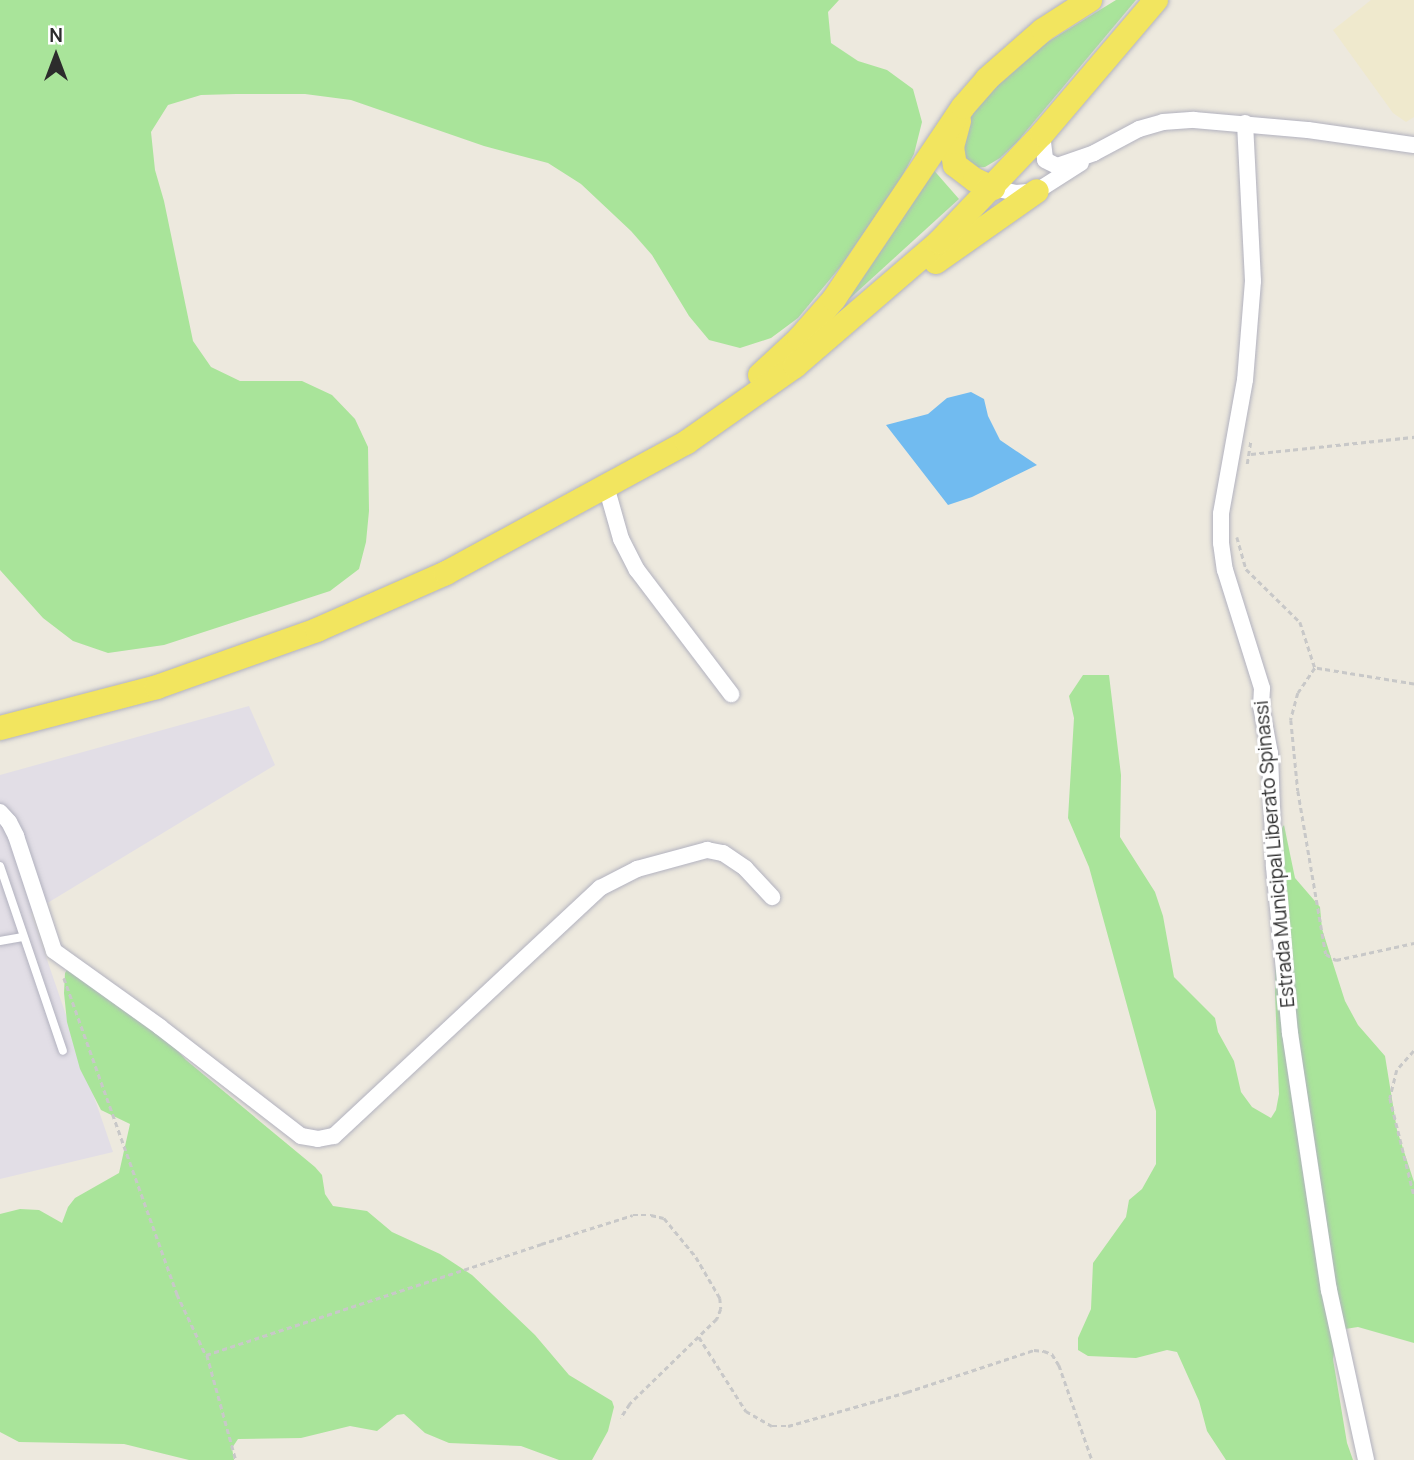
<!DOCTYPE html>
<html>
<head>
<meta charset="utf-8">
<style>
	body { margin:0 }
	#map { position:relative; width:1414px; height:1460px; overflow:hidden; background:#ede9de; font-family:Manrope,sans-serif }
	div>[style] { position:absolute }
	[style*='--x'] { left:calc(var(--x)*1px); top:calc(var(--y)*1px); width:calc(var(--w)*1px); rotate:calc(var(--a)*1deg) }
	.industrial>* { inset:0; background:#e2dee6 }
	.education>* { inset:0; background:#efe9cd }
	.green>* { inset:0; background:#a9e49a }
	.water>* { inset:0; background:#71bbf0 }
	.path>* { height:2.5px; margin-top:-1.25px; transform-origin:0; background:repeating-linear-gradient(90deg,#c8c8c8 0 5px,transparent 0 8.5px) }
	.roads { filter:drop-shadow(0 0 2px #b2b2bf) drop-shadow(0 0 2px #b2b2bf) }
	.lane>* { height:8px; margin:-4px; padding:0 4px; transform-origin:4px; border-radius:4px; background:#fff }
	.street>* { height:16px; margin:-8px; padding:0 8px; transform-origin:8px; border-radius:8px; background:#fff }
	.primary>* { height:24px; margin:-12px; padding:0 12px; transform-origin:12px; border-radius:12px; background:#f2e55f }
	span { translate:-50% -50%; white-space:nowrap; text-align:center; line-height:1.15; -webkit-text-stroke:6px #fff; paint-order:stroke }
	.street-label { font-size:19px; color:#2c2c2c }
	.north { position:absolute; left:21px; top:21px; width:70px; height:70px; -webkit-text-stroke:5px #fff; paint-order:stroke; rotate:0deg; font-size:19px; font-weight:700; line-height:28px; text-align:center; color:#2c2c2c }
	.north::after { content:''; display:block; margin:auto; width:24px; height:32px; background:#2c2c2c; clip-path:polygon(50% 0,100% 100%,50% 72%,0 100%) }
</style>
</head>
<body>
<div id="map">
	<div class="industrial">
		<i style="clip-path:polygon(249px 706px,275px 765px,31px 913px,113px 1152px,0 1179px,0 775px)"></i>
	</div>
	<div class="education">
		<i style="clip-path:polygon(1371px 0,1414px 0,1414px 117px,1406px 122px,1393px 113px,1333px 30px)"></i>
	</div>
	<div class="green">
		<i style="clip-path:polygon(0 0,839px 0,828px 12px,831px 43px,858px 61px,887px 70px,913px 89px,922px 122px,914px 154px,899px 182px,841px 266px,798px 318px,771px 338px,740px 348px,709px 340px,689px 316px,652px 255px,631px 231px,581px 184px,548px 163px,484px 146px,351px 100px,305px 94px,236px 94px,201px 95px,168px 105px,151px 132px,155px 170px,164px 201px,193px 341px,211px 367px,240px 381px,302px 381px,332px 395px,355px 419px,368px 447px,369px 511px,366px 542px,359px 569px,330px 591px,164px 645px,108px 653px,73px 641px,43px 618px,0 570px)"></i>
		<i style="clip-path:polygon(1116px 0,1136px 0,1017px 142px,1000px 158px,985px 167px,972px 168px,961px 165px,958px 136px,973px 111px,1012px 64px)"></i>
		<i style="clip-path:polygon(931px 167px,959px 199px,835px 312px)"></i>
		<i style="clip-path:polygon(1083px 675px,1109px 675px,1121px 775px,1120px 837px,1155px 892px,1163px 916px,1174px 977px,1215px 1018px,1218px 1032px,1234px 1061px,1241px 1092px,1252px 1107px,1271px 1118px,1276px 1110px,1279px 1094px,1275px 993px,1278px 834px,1284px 825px,1295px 878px,1320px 907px,1322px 929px,1345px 1001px,1358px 1025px,1385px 1056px,1397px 1130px,1414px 1182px,1414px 1343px,1358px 1327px,1345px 1329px,1337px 1335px,1333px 1359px,1347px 1443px,1353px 1460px,1226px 1460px,1207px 1431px,1199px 1401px,1177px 1352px,1167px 1350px,1136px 1358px,1088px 1356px,1078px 1350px,1078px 1338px,1091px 1309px,1093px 1263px,1126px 1217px,1129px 1200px,1142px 1189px,1156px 1164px,1156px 1111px,1089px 867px,1068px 818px,1074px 718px,1069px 696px)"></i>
		<i style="clip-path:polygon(73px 961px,156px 1027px,186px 1060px,315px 1167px,322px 1175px,325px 1194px,333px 1206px,367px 1211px,392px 1232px,440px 1254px,472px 1275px,535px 1335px,569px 1375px,612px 1401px,614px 1407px,608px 1431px,592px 1460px,559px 1460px,521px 1446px,449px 1443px,425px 1433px,404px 1414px,397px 1415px,377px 1431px,350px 1426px,301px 1438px,238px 1439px,232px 1448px,234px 1460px,189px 1460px,124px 1444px,19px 1442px,0 1432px,0 1214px,20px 1209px,39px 1210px,62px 1223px,68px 1207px,75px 1198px,119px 1173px,130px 1124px,101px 1110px,80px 1069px,67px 1022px,64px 993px,65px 973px)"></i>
	</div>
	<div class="water">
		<i style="clip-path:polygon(971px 392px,984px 399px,988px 416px,1000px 440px,1037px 465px,972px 497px,948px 505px,886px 425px,928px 414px,947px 398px)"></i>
	</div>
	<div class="path">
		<i style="--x:1251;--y:454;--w:164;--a:-6"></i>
		<i style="--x:1247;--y:464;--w:24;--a:-81"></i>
		<i style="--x:1237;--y:537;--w:33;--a:74"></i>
		<i style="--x:1246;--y:569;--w:76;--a:44.5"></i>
		<i style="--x:1300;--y:622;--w:48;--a:71.9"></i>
		<i style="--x:1414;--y:684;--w:100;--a:-170.8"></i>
		<i style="--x:1315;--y:668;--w:30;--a:124"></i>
		<i style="--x:1298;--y:693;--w:28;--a:105"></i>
		<i style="--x:1291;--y:720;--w:71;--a:84.4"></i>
		<i style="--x:1298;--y:791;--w:165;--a:80.3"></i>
		<i style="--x:1326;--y:954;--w:12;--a:31"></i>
		<i style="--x:1336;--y:960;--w:80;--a:-12.3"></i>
		<i style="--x:64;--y:978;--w:336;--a:70.3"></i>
		<i style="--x:177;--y:1294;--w:68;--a:64.6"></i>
		<i style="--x:206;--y:1355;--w:353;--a:-18.3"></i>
		<i style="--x:541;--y:1244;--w:96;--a:-17.5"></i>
		<i style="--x:633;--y:1215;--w:18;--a:0"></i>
		<i style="--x:651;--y:1215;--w:13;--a:13"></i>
		<i style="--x:664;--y:1218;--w:50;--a:50.6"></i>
		<i style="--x:696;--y:1257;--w:48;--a:59.7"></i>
		<i style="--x:720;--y:1298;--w:11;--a:85"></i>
		<i style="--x:721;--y:1309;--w:11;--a:112"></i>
		<i style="--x:717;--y:1319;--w:122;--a:135.7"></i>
		<i style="--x:630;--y:1404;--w:17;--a:123"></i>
		<i style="--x:1414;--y:1051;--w:25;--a:132"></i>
		<i style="--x:1397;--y:1070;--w:29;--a:104"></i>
		<i style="--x:1390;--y:1098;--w:100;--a:76.1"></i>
		<i style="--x:699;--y:1337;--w:88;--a:57.6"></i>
		<i style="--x:746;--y:1411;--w:30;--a:30"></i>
		<i style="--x:772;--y:1426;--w:16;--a:0"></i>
		<i style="--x:788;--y:1426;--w:124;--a:-15.9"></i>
		<i style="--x:907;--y:1392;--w:134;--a:-18.3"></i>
		<i style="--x:1034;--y:1350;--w:10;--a:6"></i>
		<i style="--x:1044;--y:1351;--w:9;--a:21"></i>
		<i style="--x:1052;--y:1354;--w:13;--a:58"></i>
		<i style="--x:1059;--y:1365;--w:101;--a:70.8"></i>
		<i style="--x:207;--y:1355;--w:109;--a:74.6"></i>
	</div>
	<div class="roads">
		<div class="lane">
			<i style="--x:0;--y:866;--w:195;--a:71.2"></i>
			<i style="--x:0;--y:941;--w:23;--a:-10"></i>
		</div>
		<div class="street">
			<i style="--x:1245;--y:123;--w:158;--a:87.1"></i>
			<i style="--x:1253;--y:281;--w:99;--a:94.6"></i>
			<i style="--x:1245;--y:380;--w:136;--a:100.2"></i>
			<i style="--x:1221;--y:514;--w:29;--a:90"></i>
			<i style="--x:1221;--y:543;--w:27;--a:82"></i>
			<i style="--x:1225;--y:570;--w:124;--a:72.6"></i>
			<i style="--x:1262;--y:688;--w:18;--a:93"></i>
			<i style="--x:1261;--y:706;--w:48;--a:79.2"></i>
			<i style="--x:1270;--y:753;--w:114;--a:88"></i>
			<i style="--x:1274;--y:867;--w:167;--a:84.5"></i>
			<i style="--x:1290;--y:1033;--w:260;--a:81.4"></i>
			<i style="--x:1329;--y:1290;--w:174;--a:77.7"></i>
			<i style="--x:1042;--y:134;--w:26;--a:83"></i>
			<i style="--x:1045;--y:160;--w:13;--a:27"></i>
			<i style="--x:1057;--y:166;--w:39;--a:-19"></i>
			<i style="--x:1094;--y:153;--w:51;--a:-28.1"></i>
			<i style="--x:1139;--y:129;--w:25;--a:-16"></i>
			<i style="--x:1163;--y:122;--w:31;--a:-4"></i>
			<i style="--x:1194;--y:120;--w:114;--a:5"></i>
			<i style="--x:1308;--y:130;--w:107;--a:8.1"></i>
			<i style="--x:993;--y:188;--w:24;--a:12"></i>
			<i style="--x:1016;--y:193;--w:21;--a:-5"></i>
			<i style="--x:1037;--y:191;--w:52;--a:-32.5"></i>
			<i style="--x:606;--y:486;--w:55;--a:74.2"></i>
			<i style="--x:621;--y:539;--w:35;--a:63"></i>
			<i style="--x:637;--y:570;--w:156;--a:52.8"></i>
			<i style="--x:0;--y:812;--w:13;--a:48"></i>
			<i style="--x:9;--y:822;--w:16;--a:63"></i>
			<i style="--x:16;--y:836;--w:121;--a:71.7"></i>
			<i style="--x:54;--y:951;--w:130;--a:35.6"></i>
			<i style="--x:160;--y:1027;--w:178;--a:37.7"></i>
			<i style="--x:301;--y:1136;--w:17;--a:10"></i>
			<i style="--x:318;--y:1139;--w:16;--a:-11"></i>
			<i style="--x:334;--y:1136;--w:364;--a:-43"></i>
			<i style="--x:600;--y:888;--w:42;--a:-27.2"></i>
			<i style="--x:637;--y:869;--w:73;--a:-15.2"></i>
			<i style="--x:707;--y:850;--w:16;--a:11"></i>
			<i style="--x:723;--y:853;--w:27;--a:34"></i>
			<i style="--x:745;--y:868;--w:40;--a:47"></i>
		</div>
		<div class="primary">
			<i style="--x:959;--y:121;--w:27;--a:105"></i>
			<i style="--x:952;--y:147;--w:18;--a:81"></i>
			<i style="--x:955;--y:165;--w:25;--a:37"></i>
			<i style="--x:975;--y:180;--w:20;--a:24"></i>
			<i style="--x:936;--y:262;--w:123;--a:-35.1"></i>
			<i style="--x:760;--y:375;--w:53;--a:-42.7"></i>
			<i style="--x:799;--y:339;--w:53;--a:-48.8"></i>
			<i style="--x:834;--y:299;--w:231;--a:-56.1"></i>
			<i style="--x:963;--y:107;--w:37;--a:-49"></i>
			<i style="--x:987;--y:79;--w:74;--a:-41.2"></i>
			<i style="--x:1043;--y:30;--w:56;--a:-32.6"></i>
			<i style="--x:0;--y:728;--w:162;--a:-14.6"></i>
			<i style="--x:157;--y:687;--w:170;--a:-19.6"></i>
			<i style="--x:317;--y:630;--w:141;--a:-23.8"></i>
			<i style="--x:446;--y:573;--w:274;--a:-28.5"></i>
			<i style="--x:687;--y:442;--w:132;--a:-35.1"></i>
			<i style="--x:795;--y:366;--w:190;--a:-40.7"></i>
			<i style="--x:939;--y:242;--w:149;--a:-46.4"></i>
			<i style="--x:1042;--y:134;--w:176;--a:-49.6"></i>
		</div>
	</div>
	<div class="street-label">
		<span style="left:1275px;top:854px;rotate:-95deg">Estrada Municipal Liberato Spinassi</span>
	</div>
	<div class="north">N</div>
</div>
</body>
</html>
